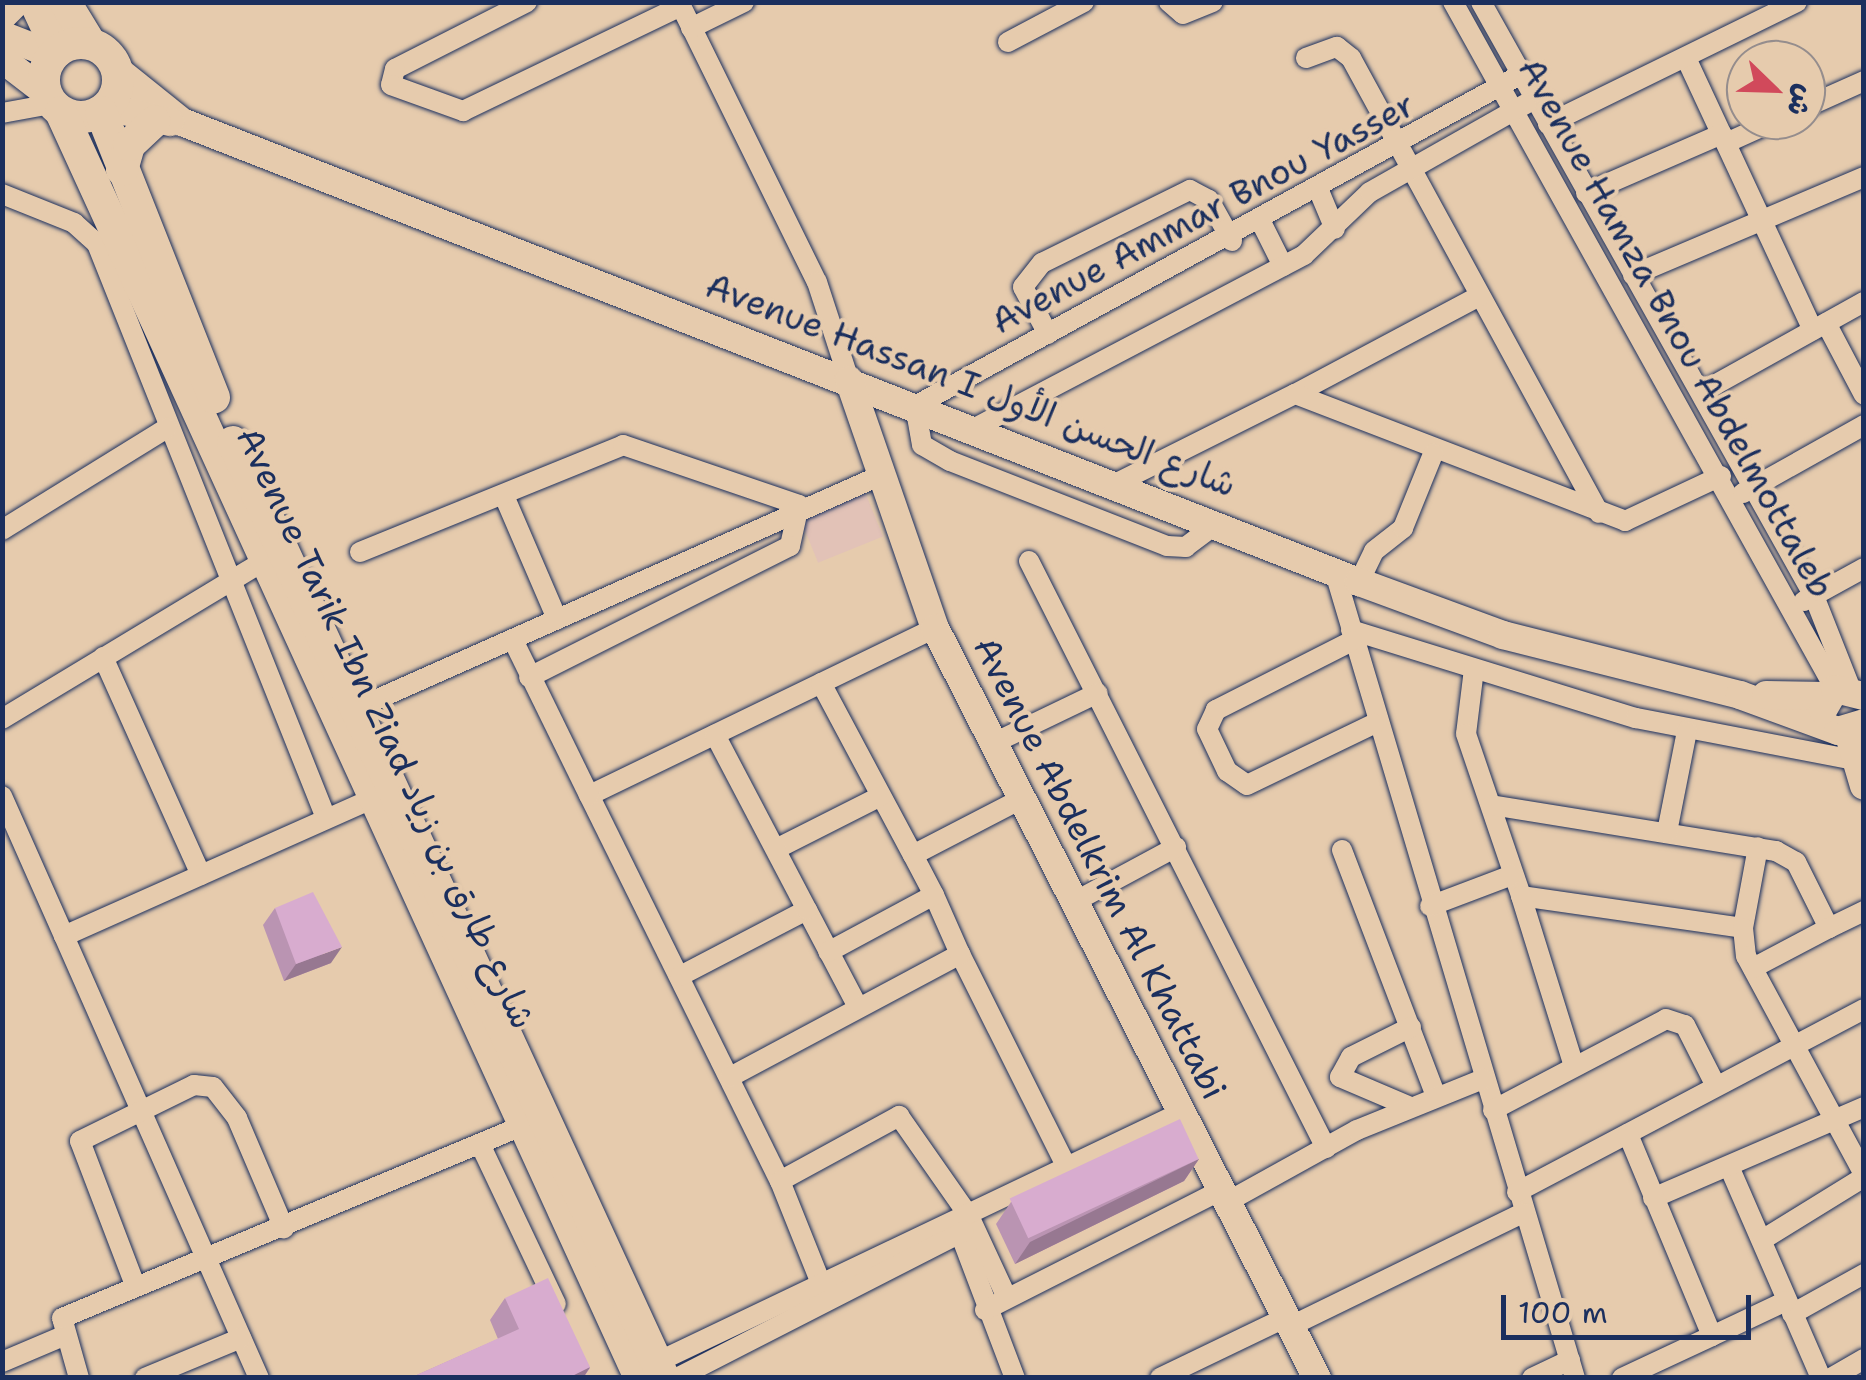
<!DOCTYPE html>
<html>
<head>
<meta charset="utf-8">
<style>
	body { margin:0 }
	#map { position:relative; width:1866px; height:1380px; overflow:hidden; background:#e6cbad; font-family:"Shantell Sans","Playpen Sans Arabic",sans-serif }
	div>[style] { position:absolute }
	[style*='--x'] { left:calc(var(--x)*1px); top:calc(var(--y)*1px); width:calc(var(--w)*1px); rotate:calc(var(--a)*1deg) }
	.built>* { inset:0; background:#e2c2b7; transform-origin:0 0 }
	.roads { filter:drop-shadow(0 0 2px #1b2f5e) drop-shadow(0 0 2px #1b2f5e) }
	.street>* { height:20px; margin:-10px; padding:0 10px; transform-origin:10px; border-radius:10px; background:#e6cbad }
	.secondary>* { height:28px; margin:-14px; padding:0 14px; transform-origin:14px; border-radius:14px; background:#e6cbad }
	.primary>* { height:32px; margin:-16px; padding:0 16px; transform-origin:16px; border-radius:16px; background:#e6cbad }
	.primary>.ring { margin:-16px; padding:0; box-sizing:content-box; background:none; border:32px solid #e6cbad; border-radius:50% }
	.wall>* { inset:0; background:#ba94b2 }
	.shaded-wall>* { inset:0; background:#977891 }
	.building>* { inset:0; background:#d8accf; transform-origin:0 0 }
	span { translate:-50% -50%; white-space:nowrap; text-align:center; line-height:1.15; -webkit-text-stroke:8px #e6cbad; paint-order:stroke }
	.street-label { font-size:35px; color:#1b2f5e }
	.frame { position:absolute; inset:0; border:5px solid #1b2f5e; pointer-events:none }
	.north { position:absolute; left:1726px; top:40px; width:100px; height:100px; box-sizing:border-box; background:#e6cbad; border:2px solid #958d8d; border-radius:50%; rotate:113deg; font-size:28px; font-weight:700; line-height:40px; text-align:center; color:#1b2f5e }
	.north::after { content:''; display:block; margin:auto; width:35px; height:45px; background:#d1495b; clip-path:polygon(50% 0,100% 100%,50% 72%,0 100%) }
	.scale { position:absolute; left:1501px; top:1295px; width:250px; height:45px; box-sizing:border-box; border:5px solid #1b2f5e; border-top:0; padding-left:12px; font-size:30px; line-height:35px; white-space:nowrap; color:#1b2f5e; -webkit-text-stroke:8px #e6cbad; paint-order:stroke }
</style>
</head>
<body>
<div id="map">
	<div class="built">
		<i style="left:865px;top:492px;width:48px;height:70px;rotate:68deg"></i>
	</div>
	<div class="roads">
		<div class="street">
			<i style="--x:527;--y:2;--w:148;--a:153.1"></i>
			<i style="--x:395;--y:69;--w:16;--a:104"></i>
			<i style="--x:391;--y:85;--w:77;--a:19.9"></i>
			<i style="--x:463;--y:111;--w:242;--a:-25.7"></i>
			<i style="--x:679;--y:2;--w:312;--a:63.8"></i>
			<i style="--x:817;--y:282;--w:103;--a:71.9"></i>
			<i style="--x:1169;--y:2;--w:18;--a:41"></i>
			<i style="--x:1183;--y:14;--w:32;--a:-22"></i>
			<i style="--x:1453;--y:2;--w:786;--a:60.92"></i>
			<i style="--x:1481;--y:2;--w:681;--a:60.72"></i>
			<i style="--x:1814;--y:596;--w:98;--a:68.4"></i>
			<i style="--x:691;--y:28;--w:59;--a:-26.1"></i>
			<i style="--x:1008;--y:42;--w:86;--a:-27.8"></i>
			<i style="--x:1306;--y:58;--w:33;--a:-20"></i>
			<i style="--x:1337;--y:47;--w:18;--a:38"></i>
			<i style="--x:1351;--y:58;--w:518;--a:61.41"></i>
			<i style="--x:1686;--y:58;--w:300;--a:65"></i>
			<i style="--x:1806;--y:107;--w:64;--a:-24.1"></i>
			<i style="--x:2;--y:113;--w:50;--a:-10.4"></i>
			<i style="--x:1548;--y:124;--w:277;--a:-26.1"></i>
			<i style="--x:1726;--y:143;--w:56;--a:-24.3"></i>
			<i style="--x:1319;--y:191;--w:41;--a:67.2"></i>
			<i style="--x:1586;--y:193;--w:148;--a:-23.5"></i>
			<i style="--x:2;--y:194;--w:78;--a:21.9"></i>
			<i style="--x:74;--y:223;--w:31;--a:42"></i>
			<i style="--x:97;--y:244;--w:618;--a:68.25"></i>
			<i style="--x:1262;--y:224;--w:47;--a:63.4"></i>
			<i style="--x:1633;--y:275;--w:251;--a:-23"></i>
			<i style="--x:1826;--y:323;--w:81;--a:62.2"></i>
			<i style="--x:1048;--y:334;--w:53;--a:-118"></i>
			<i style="--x:1023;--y:287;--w:31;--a:-52"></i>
			<i style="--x:1042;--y:263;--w:165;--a:-26.3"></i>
			<i style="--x:1190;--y:190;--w:21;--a:28"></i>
			<i style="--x:1209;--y:200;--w:47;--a:60.7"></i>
			<i style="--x:1702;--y:392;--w:185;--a:-29.1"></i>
			<i style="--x:1295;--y:394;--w:208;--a:-28"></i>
			<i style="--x:971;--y:430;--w:376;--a:-27.7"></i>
			<i style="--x:1304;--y:255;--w:91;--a:-43.7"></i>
			<i style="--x:1370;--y:192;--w:180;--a:-29.5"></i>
			<i style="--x:1115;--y:484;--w:201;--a:-26.6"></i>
			<i style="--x:1295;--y:394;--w:354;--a:21"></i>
			<i style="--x:1625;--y:521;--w:106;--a:-25.1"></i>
			<i style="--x:1743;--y:493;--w:139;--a:-29.3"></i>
			<i style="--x:505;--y:498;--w:132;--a:66.7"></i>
			<i style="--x:1216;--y:524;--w:38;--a:143"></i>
			<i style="--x:1186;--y:547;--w:19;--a:-177"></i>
			<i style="--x:1167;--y:546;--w:233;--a:-158.6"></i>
			<i style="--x:950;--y:461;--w:32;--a:-150"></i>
			<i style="--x:922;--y:445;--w:40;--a:-100"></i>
			<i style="--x:915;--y:406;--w:690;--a:-28.68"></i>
			<i style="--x:2;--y:530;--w:194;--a:-31.7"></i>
			<i style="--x:360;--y:552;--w:284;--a:-22.1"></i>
			<i style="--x:623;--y:445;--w:186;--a:18.8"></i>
			<i style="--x:799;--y:505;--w:42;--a:102.4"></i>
			<i style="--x:790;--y:546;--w:292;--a:153.3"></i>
			<i style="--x:1029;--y:561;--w:658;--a:63.16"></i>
			<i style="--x:1335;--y:573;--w:840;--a:73.4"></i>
			<i style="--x:1359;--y:582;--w:34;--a:-64"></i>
			<i style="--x:1374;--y:551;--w:37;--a:-38"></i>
			<i style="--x:1403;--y:528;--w:80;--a:-67.9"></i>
			<i style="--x:1804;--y:601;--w:68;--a:-28.8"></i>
			<i style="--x:935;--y:628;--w:384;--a:154.2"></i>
			<i style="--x:589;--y:795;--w:431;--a:63.7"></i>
			<i style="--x:780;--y:1181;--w:136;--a:-28.6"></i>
			<i style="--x:899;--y:1116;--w:122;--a:55"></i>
			<i style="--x:969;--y:1216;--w:90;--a:65.1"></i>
			<i style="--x:1351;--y:630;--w:298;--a:17.2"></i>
			<i style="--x:1636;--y:718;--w:232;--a:10.9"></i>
			<i style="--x:513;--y:640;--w:173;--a:63.9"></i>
			<i style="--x:1352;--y:641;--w:153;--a:153.1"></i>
			<i style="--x:1216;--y:710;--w:21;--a:115"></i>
			<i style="--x:1207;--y:729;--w:47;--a:64.5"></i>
			<i style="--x:1227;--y:771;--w:24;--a:35"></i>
			<i style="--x:1247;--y:785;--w:141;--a:-25.7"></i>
			<i style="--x:103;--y:657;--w:239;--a:65.8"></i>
			<i style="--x:1474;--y:669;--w:65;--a:97"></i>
			<i style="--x:1466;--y:734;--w:171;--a:71.2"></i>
			<i style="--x:1521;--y:896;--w:224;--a:8.2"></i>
			<i style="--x:1743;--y:928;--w:82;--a:-79.5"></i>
			<i style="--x:821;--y:683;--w:195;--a:61.9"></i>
			<i style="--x:913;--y:855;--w:122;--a:-27.4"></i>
			<i style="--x:362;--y:706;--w:566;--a:-23.98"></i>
			<i style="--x:2;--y:719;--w:306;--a:-31.1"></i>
			<i style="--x:994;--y:743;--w:115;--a:-25.7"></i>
			<i style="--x:2;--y:796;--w:153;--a:66.1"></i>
			<i style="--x:64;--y:936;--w:339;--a:-24"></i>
			<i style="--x:1491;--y:805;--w:289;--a:9.2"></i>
			<i style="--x:1776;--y:851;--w:23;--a:29"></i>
			<i style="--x:1796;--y:862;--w:74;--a:63.4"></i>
			<i style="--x:1829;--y:928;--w:39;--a:-26"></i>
			<i style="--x:1667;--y:832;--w:103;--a:-78.8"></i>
			<i style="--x:778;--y:848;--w:115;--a:-26.8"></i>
			<i style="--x:1342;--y:850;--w:263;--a:69.1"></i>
			<i style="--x:913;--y:855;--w:45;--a:62.3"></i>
			<i style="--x:1521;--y:896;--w:178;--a:72.7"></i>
			<i style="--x:1074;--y:902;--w:116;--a:-28.3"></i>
			<i style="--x:1430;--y:906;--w:88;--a:-20.7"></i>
			<i style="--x:807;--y:910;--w:110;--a:62.3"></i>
			<i style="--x:1743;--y:928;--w:28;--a:84"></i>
			<i style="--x:1746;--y:956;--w:248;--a:61.6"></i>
			<i style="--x:64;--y:936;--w:483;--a:66.2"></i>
			<i style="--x:960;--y:954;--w:239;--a:63.4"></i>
			<i style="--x:1753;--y:968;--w:86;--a:-27.8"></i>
			<i style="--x:680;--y:976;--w:143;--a:-27.5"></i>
			<i style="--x:807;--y:910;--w:198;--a:-117.7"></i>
			<i style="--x:730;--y:1077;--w:261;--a:-28.1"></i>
			<i style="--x:960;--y:954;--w:64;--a:-113.8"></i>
			<i style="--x:934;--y:895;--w:120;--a:151.7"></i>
			<i style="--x:1408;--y:1106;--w:74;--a:-156.9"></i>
			<i style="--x:1340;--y:1077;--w:23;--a:-61"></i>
			<i style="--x:1351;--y:1057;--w:67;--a:-26.6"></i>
			<i style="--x:1493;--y:1110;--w:195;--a:-27.7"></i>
			<i style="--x:1666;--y:1019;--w:20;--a:18"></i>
			<i style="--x:1685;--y:1025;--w:68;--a:63.1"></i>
			<i style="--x:480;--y:1144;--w:177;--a:64.6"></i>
			<i style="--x:1731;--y:1171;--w:226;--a:66.5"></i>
			<i style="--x:780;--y:1181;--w:118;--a:68.2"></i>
			<i style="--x:1517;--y:1192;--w:392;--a:-27.8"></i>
			<i style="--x:1653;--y:1198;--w:230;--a:-23.3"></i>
			<i style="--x:1229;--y:1201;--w:146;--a:-29"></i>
			<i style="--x:1357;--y:1130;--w:136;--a:-22"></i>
			<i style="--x:956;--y:1223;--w:166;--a:69.2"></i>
			<i style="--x:1762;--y:1240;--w:120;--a:-31.7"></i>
			<i style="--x:135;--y:1285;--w:154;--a:-110.9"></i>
			<i style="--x:80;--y:1141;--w:127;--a:-26.2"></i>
			<i style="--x:194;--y:1085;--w:19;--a:6"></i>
			<i style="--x:213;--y:1087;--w:39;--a:52"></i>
			<i style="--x:237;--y:1118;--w:120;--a:66.9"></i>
			<i style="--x:985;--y:1310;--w:267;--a:-26.9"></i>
			<i style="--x:1792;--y:1314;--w:82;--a:-29.1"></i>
			<i style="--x:1291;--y:1326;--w:258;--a:-26"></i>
			<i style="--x:1712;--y:1336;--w:82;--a:-25.3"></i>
			<i style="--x:2;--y:1362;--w:64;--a:-23"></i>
			<i style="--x:647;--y:1367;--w:593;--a:-25.48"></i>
			<i style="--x:79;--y:1378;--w:62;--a:-105.8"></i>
			<i style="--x:62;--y:1318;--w:501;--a:-22.67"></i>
			<i style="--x:145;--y:1378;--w:104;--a:-22.6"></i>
			<i style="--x:677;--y:1378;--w:322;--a:-27.1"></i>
			<i style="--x:1160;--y:1378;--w:141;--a:-25.7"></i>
			<i style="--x:1532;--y:1378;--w:42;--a:-25.3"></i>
			<i style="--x:1622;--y:1378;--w:99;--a:-25"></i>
			<i style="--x:1712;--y:1336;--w:219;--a:-112.6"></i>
			<i style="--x:1831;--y:1378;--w:38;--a:-30"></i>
		</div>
		<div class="secondary">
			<i style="--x:2;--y:35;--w:55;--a:21.4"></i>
			<i style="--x:2;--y:59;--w:54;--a:37.5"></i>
			<i style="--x:116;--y:69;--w:85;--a:38.8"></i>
			<i style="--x:182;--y:122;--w:1264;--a:21.35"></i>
			<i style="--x:1359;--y:582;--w:153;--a:20.2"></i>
			<i style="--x:1503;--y:635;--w:244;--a:14.2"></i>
			<i style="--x:1740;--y:695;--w:104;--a:20.2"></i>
			<i style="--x:1838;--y:731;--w:27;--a:-17"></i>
			<i style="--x:107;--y:107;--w:65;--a:13.4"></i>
			<i style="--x:849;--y:380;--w:262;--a:70.9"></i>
			<i style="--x:935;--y:628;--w:842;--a:63.01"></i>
			<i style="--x:1766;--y:695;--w:62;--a:0.9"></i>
			<i style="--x:1823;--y:710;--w:24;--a:-60"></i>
			<i style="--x:1835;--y:689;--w:30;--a:14"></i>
			<i style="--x:1848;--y:732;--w:56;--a:73.5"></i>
		</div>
		<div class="primary">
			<i style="--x:35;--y:2;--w:54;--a:64.9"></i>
			<i style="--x:65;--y:2;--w:48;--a:58.6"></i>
			<i style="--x:2;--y:14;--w:17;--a:-45"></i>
			<i class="ring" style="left:44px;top:43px;width:42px;height:42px"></i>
			<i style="--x:61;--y:112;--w:1392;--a:65.42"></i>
			<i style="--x:101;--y:112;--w:307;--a:68.4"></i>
			<i style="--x:122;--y:170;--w:26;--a:-74"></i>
			<i style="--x:129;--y:145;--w:35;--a:-43"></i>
			<i style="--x:233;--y:442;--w:1030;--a:65.28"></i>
		</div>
	</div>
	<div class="wall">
		<i style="clip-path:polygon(275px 908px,331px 963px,284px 981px,263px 925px)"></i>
		<i style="clip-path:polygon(1199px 1159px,1184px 1181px,1015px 1264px,996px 1224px,1011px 1202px)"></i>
		<i style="clip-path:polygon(505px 1298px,590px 1368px,583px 1378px,410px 1378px,498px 1339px,490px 1320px)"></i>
	</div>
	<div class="shaded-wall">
		<i style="clip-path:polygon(342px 947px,331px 963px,284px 981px,296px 964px)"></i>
		<i style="clip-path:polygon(1199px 1159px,1184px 1181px,1015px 1264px,1030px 1242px)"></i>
		<i style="clip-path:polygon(590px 1367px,583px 1378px,568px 1378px)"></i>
	</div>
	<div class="building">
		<i style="clip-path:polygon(313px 892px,342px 947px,296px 964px,275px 908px)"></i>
		<i style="left:1180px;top:1119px;width:44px;height:188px;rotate:65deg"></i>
		<i style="clip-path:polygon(548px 1278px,590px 1367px,568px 1378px,410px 1378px,519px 1329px,505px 1298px)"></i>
	</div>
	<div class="street-label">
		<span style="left:1203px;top:213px;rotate:-28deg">Avenue Ammar Bnou Yasser</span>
		<span style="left:1676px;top:328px;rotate:61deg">Avenue Hamza Bnou Abdelmottaleb</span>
		<span style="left:971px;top:385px;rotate:21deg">Avenue Hassan I شارع الحسن الأول</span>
		<span style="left:386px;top:728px;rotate:65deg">Avenue Tarik Ibn Ziad شارع طارق بن زياد</span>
		<span style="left:1100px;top:868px;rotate:63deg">Avenue Abdelkrim Al Khattabi</span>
	</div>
	<div class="frame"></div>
	<div class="north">ش</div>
	<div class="scale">100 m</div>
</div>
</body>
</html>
